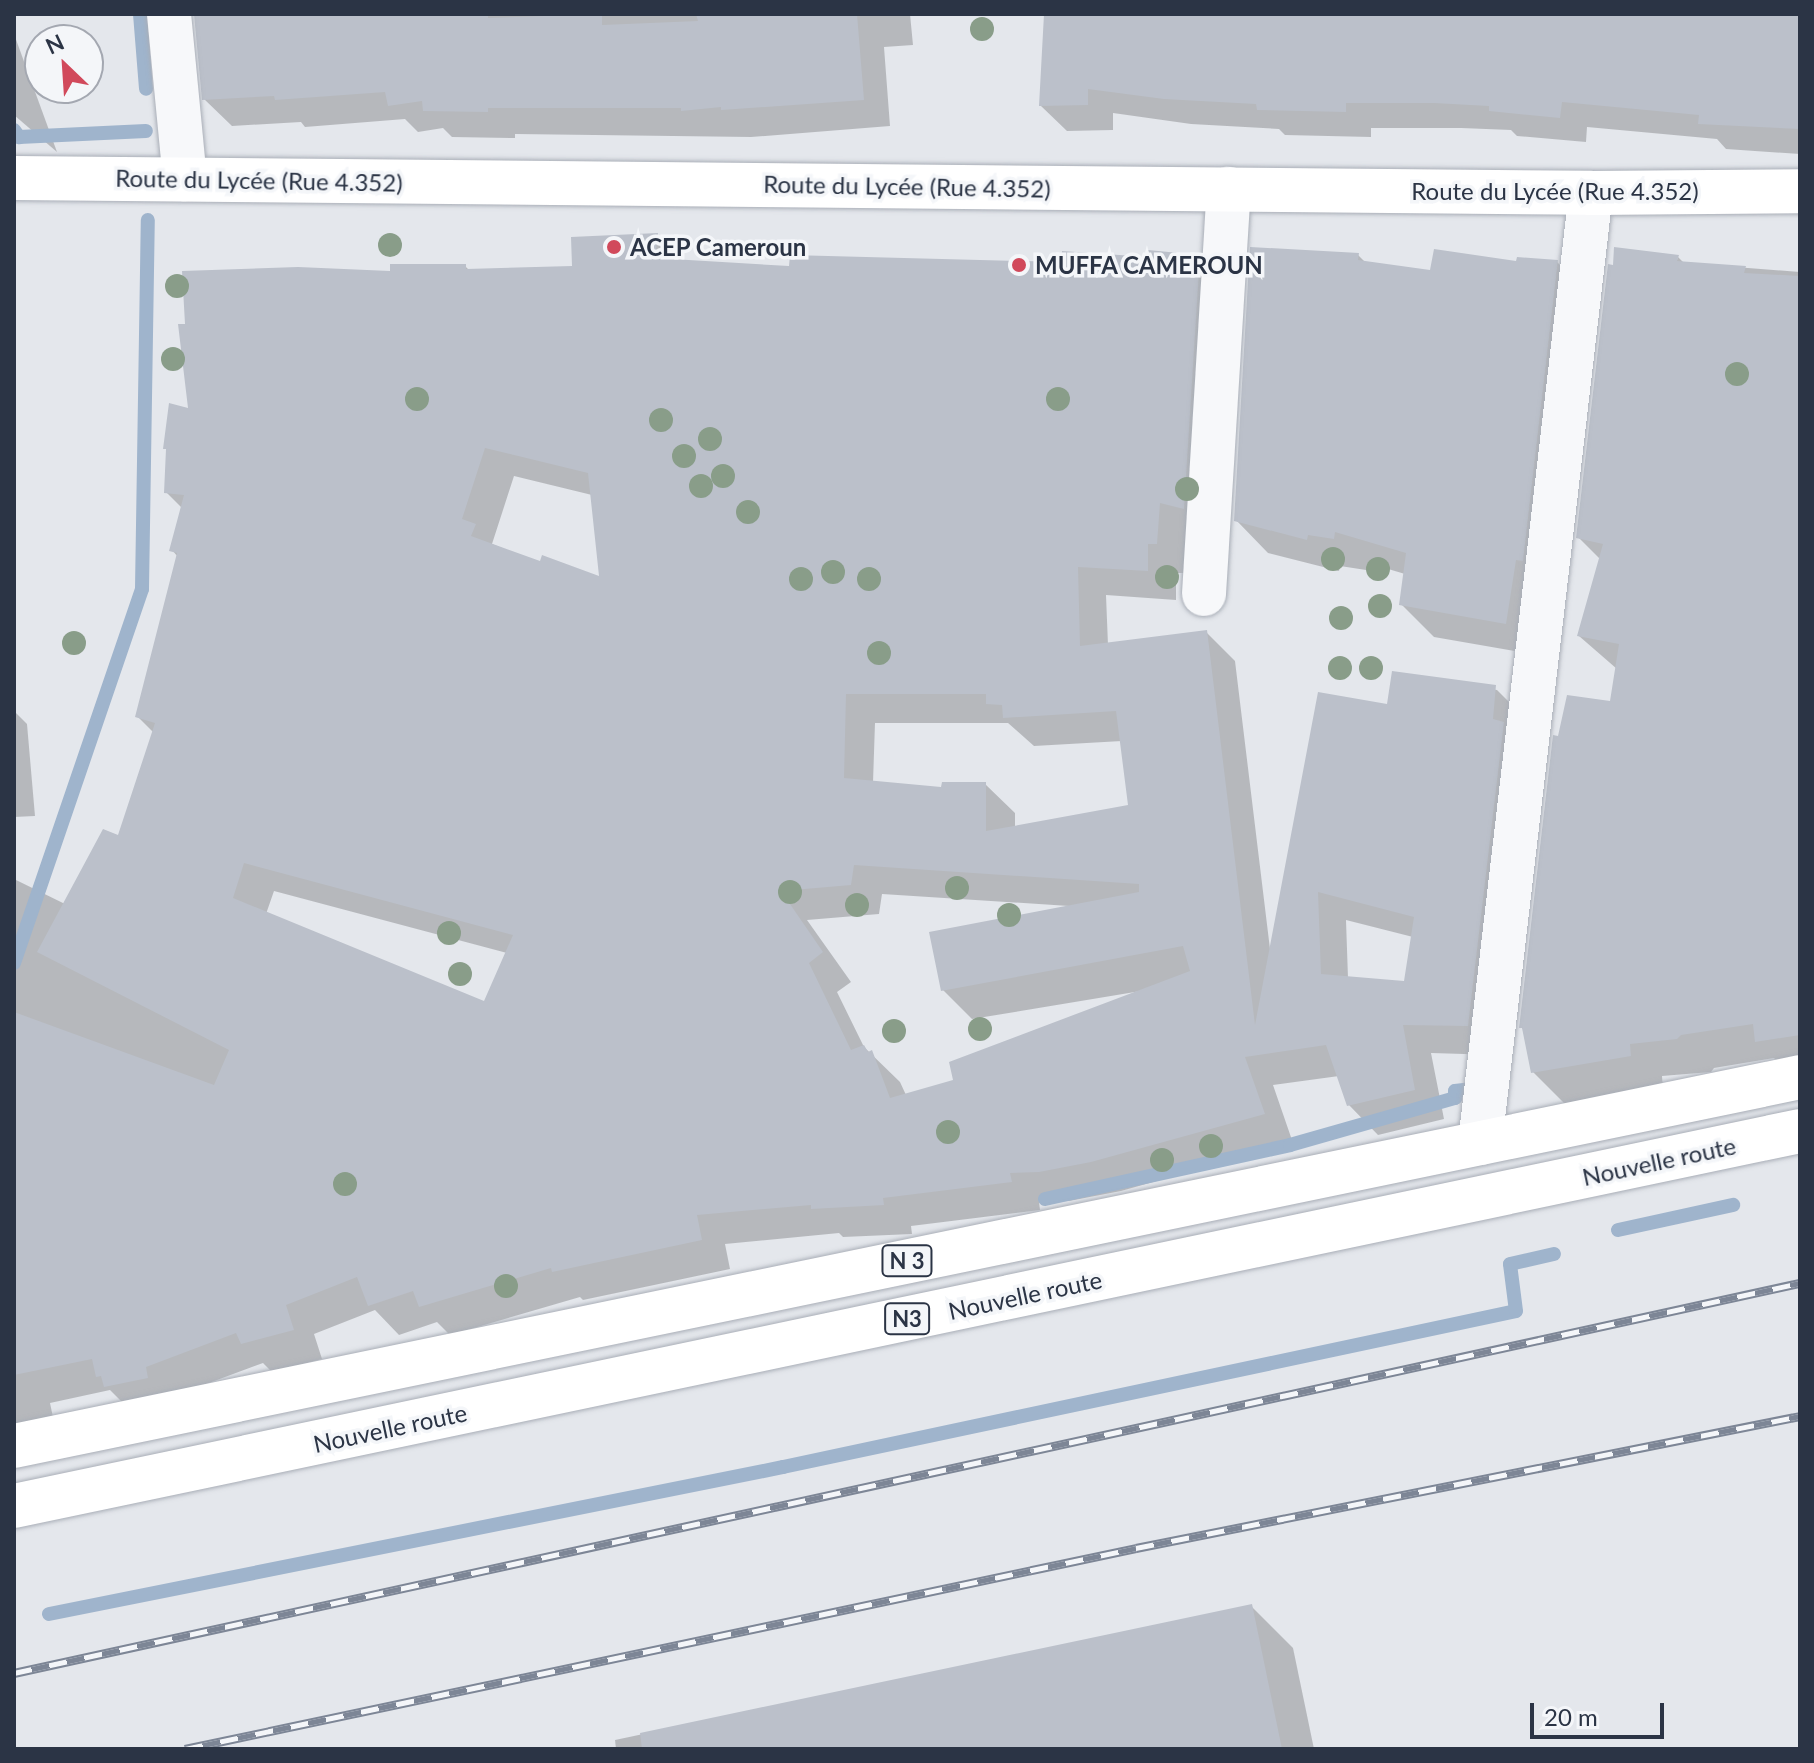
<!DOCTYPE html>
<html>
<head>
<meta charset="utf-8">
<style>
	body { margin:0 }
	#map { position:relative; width:1814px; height:1763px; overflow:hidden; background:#e4e7ec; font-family:Lato,sans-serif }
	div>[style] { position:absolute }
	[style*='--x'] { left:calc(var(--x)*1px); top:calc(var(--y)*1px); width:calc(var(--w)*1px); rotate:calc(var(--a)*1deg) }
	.shadow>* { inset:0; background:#0003 }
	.stream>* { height:14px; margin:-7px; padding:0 7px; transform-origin:7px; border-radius:7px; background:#9fb4cc }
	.building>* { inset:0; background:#bbc0ca }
	.roads { filter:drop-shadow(0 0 2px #a9aeb7) drop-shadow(0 0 2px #a9aeb7) }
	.minor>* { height:44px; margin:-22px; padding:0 22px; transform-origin:22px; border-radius:22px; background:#f7f8fa }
	.major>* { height:44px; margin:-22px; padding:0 22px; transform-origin:22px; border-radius:22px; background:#fff }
	.highway>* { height:44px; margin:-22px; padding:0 22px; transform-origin:22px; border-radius:22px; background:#fff }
	.rail>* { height:9px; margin-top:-4.5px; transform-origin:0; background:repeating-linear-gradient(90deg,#f4f6f9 0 18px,#7d8696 0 36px); box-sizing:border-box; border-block:2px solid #7d8696 }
	.trees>* { width:24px; height:24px; margin:-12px; border-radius:50%; background:#899d89 }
	.dots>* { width:22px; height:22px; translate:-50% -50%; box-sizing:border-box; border:4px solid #f4f6f9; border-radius:50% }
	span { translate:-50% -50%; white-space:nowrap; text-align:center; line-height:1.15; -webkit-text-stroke:7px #f4f6f9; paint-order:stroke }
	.shield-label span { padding:2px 6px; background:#f4f6f9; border:2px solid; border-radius:6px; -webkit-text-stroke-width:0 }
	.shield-label { font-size:22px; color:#2b3445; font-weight:700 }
	.street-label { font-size:24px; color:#2b3445 }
	.poi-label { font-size:24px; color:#2b3445; font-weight:700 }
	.left { translate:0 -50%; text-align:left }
	.frame { position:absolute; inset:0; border:16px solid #2b3445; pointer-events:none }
	.north { position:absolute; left:24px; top:24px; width:80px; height:80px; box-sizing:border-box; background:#f4f6f9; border:2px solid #a4a8b1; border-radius:50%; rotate:335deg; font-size:22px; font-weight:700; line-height:32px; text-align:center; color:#2b3445 }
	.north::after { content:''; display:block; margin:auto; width:28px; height:36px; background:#d1495b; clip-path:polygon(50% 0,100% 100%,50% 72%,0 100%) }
	.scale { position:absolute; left:1530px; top:1703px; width:134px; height:36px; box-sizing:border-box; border:4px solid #2b3445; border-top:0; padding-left:10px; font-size:24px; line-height:28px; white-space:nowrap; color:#2b3445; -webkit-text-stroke:6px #f4f6f9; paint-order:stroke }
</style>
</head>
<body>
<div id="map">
	<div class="shadow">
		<i style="clip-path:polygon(196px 14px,910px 14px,913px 45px,884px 47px,890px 126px,751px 137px,515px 134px,515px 138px,452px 137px,443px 128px,418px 132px,405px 119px,305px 127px,301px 122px,232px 126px,204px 99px)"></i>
		<i style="clip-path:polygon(1046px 14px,1800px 14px,1800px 154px,1726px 149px,1717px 139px,1587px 127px,1586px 142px,1517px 136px,1511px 130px,1461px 128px,1371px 128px,1371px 137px,1285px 135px,1279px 129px,1191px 124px,1113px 113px,1113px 130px,1067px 131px,1041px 106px)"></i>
		<i style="clip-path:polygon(14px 34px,57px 152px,14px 115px)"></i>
		<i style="clip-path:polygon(evenodd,657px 235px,683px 261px,791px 268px,1063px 264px,1199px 257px,1228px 286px,1185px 573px,1176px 573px,1176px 600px,1106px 595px,1108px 645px,1206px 632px,1235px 661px,1270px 949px,1388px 706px,1394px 674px,1497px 690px,1527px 720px,1497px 1055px,1431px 1053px,1444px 1119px,1378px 1135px,1349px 1105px,1339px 1076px,1273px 1085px,1293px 1143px,1121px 1191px,1069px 1201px,1039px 1202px,1040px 1210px,911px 1226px,912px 1234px,843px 1237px,839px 1233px,725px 1244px,730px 1269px,583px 1300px,580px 1297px,450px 1335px,437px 1322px,399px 1335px,375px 1310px,314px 1334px,322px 1359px,272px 1372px,263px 1363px,174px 1396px,135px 1415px,110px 1390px,50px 1403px,59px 1446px,14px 1437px,14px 879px,65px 904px,120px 837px,154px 733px,137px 716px,178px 557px,172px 550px,183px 509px,166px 492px,191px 411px,392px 273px,465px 266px,470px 271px,574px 268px,657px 235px,514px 476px,592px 495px,602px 579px,541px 564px,492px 544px,514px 476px,657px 235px,875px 723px,1008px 723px,1034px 746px,1122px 741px,1130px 807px,1015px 828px,1015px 813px,985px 784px,943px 789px,873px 783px,875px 723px,657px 235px,274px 891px,507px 953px,485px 1004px,266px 914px,274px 891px,657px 235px,882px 894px,1069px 906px,943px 990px,972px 1019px,1147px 990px,955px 1081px,906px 1095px,900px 1082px,864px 1047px,837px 992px,851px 982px,807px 920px,879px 914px,882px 894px,657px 235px,1346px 920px,1413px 937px,1406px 983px,1348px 978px,1346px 920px)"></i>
		<i style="clip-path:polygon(1358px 255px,1366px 263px,1431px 272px,1557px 262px,1590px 295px,1538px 655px,1434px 637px,1401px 604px,1405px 574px,1368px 563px,1366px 570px,1340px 566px,1339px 571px,1268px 553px,1236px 520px)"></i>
		<i style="clip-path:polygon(1678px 257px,1684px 263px,1800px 272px,1800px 1072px,1790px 1074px,1774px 1058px,1714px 1068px,1711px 1072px,1662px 1076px,1663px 1089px,1566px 1105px,1533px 1072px,1525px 1031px,1521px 1027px,1559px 739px,1612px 703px,1617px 669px,1579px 636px,1601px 560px,1578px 537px)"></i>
		<i style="clip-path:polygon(14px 711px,27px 724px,35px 816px,14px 817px)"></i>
		<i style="clip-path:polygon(1251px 1606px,1293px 1648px,1314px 1749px,616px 1749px,615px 1740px)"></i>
	</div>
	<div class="stream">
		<i style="--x:140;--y:14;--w:75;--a:85.4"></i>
		<i style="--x:14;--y:130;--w:9;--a:54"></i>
		<i style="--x:19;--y:137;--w:127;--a:-2.7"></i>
		<i style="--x:14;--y:963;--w:395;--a:-71.1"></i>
		<i style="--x:142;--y:589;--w:369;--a:-89.1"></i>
		<i style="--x:1045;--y:1199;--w:251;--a:-12.4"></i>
		<i style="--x:1290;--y:1145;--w:172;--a:-15.9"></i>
		<i style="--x:1455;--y:1098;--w:7;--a:-90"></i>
		<i style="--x:1455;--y:1091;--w:26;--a:-7"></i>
		<i style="--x:1618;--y:1230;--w:118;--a:-12.3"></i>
		<i style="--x:49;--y:1614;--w:749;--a:-11.32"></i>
		<i style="--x:783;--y:1467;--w:749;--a:-12.01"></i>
		<i style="--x:1516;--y:1311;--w:47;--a:-97.3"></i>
		<i style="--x:1510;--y:1264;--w:45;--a:-12.8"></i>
	</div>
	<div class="building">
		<i style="clip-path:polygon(194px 14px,488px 14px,488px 18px,602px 14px,602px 25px,698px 21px,696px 14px,857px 14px,864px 100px,721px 110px,721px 107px,681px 111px,681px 108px,488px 108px,488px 112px,423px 111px,422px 101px,388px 106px,385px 92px,275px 100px,274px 96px,202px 100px)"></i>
		<i style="clip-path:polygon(1044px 14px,1800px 14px,1800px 129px,1698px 124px,1699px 115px,1562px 102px,1560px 118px,1489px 111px,1489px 106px,1434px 103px,1346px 103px,1346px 112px,1257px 110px,1256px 104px,1164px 99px,1088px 89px,1088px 105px,1039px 106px)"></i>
		<i style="clip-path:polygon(evenodd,658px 233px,655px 258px,789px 266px,790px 255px,1061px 262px,1062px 251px,1148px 257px,1148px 250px,1200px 255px,1184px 509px,1160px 503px,1157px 544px,1148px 544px,1148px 571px,1078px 567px,1080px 646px,1207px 630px,1255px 1025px,1318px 692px,1387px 704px,1392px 671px,1496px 685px,1493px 719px,1504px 722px,1468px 1026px,1403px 1025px,1415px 1090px,1347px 1106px,1326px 1045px,1245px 1057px,1265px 1114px,1091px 1162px,1039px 1172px,1010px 1173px,1012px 1182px,883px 1198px,884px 1205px,811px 1209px,811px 1205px,697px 1215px,702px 1240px,552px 1272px,551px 1268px,419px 1307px,413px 1291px,368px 1306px,357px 1277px,286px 1305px,294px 1330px,241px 1344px,236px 1333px,146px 1367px,148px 1378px,104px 1387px,101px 1376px,96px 1377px,92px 1359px,14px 1375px,14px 1012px,214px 1085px,229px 1050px,37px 952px,103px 829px,118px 835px,155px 723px,135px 717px,177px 553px,169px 551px,184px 495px,164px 493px,166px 449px,163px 449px,169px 403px,188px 408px,178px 324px,185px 324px,182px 271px,298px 267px,390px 271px,390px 264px,466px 264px,466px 269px,572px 266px,571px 237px,658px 233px,485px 448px,588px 473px,599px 576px,542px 555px,540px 561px,471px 536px,476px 524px,462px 519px,485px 448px,658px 233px,846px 694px,986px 694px,986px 704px,1002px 705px,1003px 718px,1116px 711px,1128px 805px,986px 831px,986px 782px,942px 782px,941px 787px,844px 778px,846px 694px,658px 233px,244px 863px,513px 935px,484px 1001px,233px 898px,244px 863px,658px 233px,854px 865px,1139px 884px,1139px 892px,929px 932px,941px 991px,1183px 946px,1190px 971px,949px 1062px,953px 1080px,890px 1098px,872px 1050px,868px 1052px,864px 1045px,851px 1050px,809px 963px,823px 952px,781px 891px,851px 885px,854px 865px,658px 233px,1318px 892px,1414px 917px,1404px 981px,1321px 974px,1318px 892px)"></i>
		<i style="clip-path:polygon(1250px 247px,1359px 253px,1358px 260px,1430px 270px,1434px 249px,1516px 261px,1517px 257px,1558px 260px,1523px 561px,1516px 560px,1506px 624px,1399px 605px,1406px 553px,1335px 532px,1334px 539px,1308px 535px,1307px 540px,1234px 521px)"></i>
		<i style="clip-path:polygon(1614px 247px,1679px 255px,1677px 261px,1746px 266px,1744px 273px,1800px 276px,1800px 1035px,1755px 1042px,1753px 1024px,1681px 1035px,1677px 1039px,1630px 1044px,1631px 1056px,1531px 1073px,1522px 1028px,1519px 1028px,1553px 735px,1558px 736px,1567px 695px,1610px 701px,1619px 644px,1577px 636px,1603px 544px,1576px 538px,1608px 264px,1613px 265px)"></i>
		<i style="clip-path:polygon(1252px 1604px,1282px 1749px,642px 1749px,640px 1733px)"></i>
	</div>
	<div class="roads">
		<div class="minor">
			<i style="--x:169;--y:14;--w:166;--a:84.5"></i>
			<i style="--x:1204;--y:594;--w:406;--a:-86.5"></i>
			<i style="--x:1480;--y:1143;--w:956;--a:-83.34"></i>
		</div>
		<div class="major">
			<i style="--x:14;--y:178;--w:1577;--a:0.54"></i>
			<i style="--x:1591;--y:193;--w:209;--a:-0.5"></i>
		</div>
		<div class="highway">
			<i style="--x:14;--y:1446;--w:1824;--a:-11.67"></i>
			<i style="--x:14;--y:1506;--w:1825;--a:-11.86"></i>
		</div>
	</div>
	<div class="rail">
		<i style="--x:14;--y:1673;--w:1828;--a:-12.32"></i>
		<i style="--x:185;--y:1749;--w:972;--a:-11.93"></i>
		<i style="--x:1136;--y:1548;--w:677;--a:-11.24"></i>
	</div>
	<div class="trees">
		<i style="left:982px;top:29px"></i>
		<i style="left:390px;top:245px"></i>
		<i style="left:177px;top:286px"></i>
		<i style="left:173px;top:359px"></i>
		<i style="left:1737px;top:374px"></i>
		<i style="left:417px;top:399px"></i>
		<i style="left:1058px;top:399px"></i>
		<i style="left:661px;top:420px"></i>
		<i style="left:710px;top:439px"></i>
		<i style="left:684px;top:456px"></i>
		<i style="left:723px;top:476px"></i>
		<i style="left:701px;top:486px"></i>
		<i style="left:1187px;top:489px"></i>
		<i style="left:748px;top:512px"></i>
		<i style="left:1333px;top:559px"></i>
		<i style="left:1378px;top:569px"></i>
		<i style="left:833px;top:572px"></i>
		<i style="left:1167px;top:577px"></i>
		<i style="left:801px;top:579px"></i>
		<i style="left:869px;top:579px"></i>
		<i style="left:1380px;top:606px"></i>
		<i style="left:1341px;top:618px"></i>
		<i style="left:74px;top:643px"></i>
		<i style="left:879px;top:653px"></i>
		<i style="left:1340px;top:668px"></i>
		<i style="left:1371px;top:668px"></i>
		<i style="left:957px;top:888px"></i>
		<i style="left:790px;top:892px"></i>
		<i style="left:857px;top:905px"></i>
		<i style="left:1009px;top:915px"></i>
		<i style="left:449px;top:933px"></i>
		<i style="left:460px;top:974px"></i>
		<i style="left:980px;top:1029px"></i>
		<i style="left:894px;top:1031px"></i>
		<i style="left:948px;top:1132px"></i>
		<i style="left:1211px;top:1146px"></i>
		<i style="left:1162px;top:1160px"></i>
		<i style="left:345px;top:1184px"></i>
		<i style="left:506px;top:1286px"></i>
	</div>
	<div class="dots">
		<i style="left:614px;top:247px;background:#d1495b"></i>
		<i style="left:1019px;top:265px;background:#d1495b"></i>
	</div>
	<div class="shield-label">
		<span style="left:907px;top:1261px">N 3</span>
		<span style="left:907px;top:1319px">N3</span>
	</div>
	<div class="street-label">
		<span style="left:259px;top:180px;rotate:1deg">Route du Lycée (Rue 4.352)</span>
		<span style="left:907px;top:186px;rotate:1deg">Route du Lycée (Rue 4.352)</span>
		<span style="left:1555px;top:191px">Route du Lycée (Rue 4.352)</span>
		<span style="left:1659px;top:1161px;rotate:-12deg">Nouvelle route</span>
		<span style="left:1025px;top:1295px;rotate:-12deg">Nouvelle route</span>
		<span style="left:390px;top:1428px;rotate:-12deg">Nouvelle route</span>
	</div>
	<div class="poi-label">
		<span class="left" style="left:630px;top:247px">ACEP Cameroun</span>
		<span class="left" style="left:1035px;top:265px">MUFFA CAMEROUN</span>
	</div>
	<div class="frame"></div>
	<div class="north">N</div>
	<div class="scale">20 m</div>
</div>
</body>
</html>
